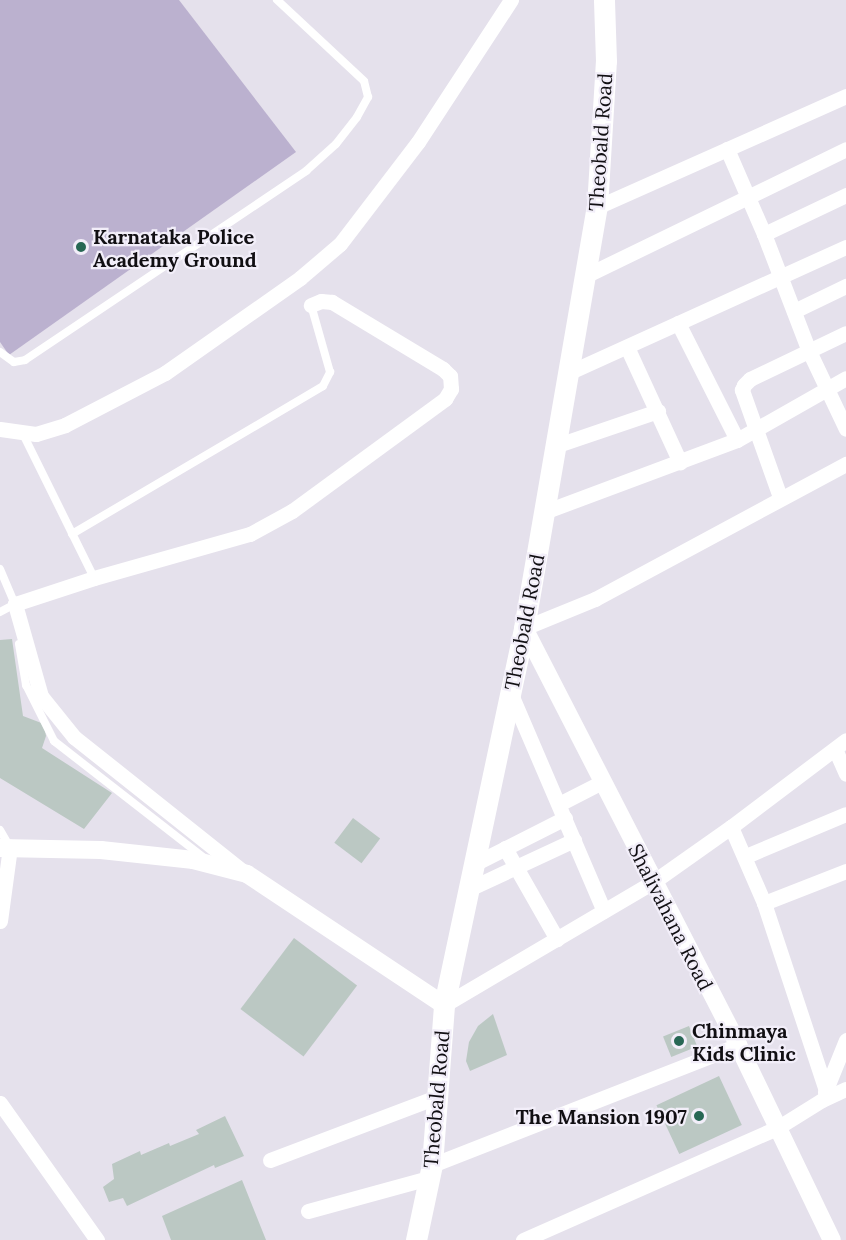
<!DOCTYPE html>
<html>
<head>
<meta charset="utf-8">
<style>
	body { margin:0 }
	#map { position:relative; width:846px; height:1240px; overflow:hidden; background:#e5e1ec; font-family:Lora,serif }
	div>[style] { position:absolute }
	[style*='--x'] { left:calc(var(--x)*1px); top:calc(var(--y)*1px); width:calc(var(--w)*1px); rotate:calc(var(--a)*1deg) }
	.green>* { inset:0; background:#bbb1cf }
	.building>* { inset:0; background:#bbc8c3; transform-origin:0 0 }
	.service>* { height:8px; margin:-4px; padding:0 4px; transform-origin:4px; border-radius:4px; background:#fff }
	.minor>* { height:15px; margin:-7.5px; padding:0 7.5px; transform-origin:7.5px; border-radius:7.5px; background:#fff }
	.tertiary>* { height:18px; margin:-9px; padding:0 9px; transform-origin:9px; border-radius:9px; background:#fff }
	.secondary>* { height:21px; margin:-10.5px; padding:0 10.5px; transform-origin:10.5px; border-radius:10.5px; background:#fff }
	.dots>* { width:16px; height:16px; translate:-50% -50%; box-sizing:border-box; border:3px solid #f2eef9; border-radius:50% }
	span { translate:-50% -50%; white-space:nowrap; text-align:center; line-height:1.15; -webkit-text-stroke:4.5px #f2eef9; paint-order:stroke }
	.street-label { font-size:20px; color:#110f13 }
	.poi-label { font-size:20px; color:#110f13; font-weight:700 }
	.left { translate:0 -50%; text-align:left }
	.right { translate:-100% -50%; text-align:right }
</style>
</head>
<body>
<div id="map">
	<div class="green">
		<i style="clip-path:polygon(0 0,179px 0,296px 152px,9px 355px,0 342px)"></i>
	</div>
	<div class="building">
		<i style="clip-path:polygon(12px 639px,23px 716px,44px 724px,46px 736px,42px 748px,112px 793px,84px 829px,0 778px,0 640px)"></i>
		<i style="left:353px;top:818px;width:34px;height:31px;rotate:37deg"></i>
		<i style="left:294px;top:938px;width:79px;height:89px;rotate:37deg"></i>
		<i style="clip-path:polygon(493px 1014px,507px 1055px,470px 1071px,466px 1061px,469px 1042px,478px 1026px)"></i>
		<i style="left:689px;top:1026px;width:22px;height:28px;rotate:68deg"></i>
		<i style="left:719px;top:1076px;width:54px;height:69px;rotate:65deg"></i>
		<i style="clip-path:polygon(225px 1116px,244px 1156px,215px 1168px,214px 1165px,127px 1206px,123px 1198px,109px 1202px,103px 1187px,114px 1179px,112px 1164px,140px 1151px,141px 1155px,169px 1143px,170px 1146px,199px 1134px,196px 1130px)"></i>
		<i style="clip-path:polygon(242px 1180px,266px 1240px,171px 1240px,162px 1216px)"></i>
	</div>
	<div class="service">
		<i style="--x:0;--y:352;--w:17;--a:36"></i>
		<i style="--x:14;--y:362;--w:11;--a:-10"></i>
		<i style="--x:25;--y:360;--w:339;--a:-33.9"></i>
		<i style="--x:306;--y:171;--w:40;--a:-42"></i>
		<i style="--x:336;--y:144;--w:34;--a:-52"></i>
		<i style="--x:357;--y:117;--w:23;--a:-61"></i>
		<i style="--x:368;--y:97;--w:16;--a:-104"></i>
		<i style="--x:364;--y:81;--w:119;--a:-137"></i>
		<i style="--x:22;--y:432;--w:163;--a:63.7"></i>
		<i style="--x:72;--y:534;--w:291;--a:-30.5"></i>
		<i style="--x:323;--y:386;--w:16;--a:-63"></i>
		<i style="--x:330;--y:372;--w:70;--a:-105.8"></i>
		<i style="--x:0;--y:569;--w:38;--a:67"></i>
		<i style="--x:15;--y:604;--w:17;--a:152"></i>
		<i style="--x:19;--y:644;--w:42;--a:80.3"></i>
		<i style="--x:26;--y:685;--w:63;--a:63.4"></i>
		<i style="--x:54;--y:741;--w:189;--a:37.9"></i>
		<i style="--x:0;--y:830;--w:20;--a:60"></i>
	</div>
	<div class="minor">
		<i style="--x:727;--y:149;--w:93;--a:66.5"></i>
		<i style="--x:764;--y:234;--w:91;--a:-25.4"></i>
		<i style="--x:597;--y:207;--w:273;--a:-24"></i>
		<i style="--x:764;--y:234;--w:125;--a:69"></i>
		<i style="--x:809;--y:351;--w:86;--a:64.6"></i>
		<i style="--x:585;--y:276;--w:290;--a:-25.9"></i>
		<i style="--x:794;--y:311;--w:58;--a:-25.7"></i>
		<i style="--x:678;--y:323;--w:131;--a:63.2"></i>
		<i style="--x:627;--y:347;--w:127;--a:65.3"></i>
		<i style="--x:568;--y:373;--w:305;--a:-24.4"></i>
		<i style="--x:0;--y:429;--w:36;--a:8"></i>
		<i style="--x:36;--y:434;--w:30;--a:-17"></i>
		<i style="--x:65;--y:425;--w:113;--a:-27.5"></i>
		<i style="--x:165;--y:373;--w:165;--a:-35.1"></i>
		<i style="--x:300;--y:278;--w:52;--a:-40.4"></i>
		<i style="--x:340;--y:244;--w:128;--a:-52.6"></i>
		<i style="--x:418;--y:142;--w:170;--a:-56.8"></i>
		<i style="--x:555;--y:446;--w:109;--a:-18.8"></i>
		<i style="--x:780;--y:497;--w:114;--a:-109.6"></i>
		<i style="--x:742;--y:390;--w:5;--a:-68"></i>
		<i style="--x:744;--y:385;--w:8;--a:-45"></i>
		<i style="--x:750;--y:379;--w:106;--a:-25.6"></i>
		<i style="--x:544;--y:512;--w:206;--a:-20.5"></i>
		<i style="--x:737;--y:440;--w:125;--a:-29.6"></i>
		<i style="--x:524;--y:628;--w:77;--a:-22.2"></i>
		<i style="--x:595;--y:599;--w:285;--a:-28.3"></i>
		<i style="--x:510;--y:692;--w:238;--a:66.8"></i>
		<i style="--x:835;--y:749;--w:27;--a:66"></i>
		<i style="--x:559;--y:804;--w:48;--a:-27.1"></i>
		<i style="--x:731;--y:827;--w:83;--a:66.5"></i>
		<i style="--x:764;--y:903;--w:197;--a:71.7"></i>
		<i style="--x:505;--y:848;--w:105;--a:60.3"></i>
		<i style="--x:746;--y:856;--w:108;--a:-22.8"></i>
		<i style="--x:474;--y:864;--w:102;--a:-26.8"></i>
		<i style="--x:245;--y:873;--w:218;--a:-141.5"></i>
		<i style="--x:74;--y:737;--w:53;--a:-128.8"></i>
		<i style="--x:41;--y:696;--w:96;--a:-105.8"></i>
		<i style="--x:15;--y:604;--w:83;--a:-18.2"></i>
		<i style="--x:94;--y:578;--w:162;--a:-15.8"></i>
		<i style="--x:250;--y:534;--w:48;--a:-28.7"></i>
		<i style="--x:292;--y:511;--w:190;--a:-36.2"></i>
		<i style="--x:445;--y:399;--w:12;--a:-59"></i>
		<i style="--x:451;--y:389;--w:13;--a:-94"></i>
		<i style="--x:450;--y:376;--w:10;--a:-135"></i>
		<i style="--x:443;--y:369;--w:130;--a:-148.9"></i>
		<i style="--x:332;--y:302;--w:11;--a:-175"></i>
		<i style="--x:321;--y:301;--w:11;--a:158"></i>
		<i style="--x:469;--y:889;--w:116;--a:-25"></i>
		<i style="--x:764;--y:903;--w:88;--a:-21.3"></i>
		<i style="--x:0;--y:921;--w:75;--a:-82.3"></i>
		<i style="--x:444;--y:1005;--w:243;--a:-30.5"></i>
		<i style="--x:653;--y:882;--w:95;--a:-35.2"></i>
		<i style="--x:731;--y:827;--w:144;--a:-37.1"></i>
		<i style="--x:825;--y:1092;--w:56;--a:-68"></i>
		<i style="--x:0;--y:1103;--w:168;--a:54.7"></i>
		<i style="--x:270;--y:1160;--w:178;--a:-20.7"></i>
		<i style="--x:432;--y:1165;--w:329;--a:-21.4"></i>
		<i style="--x:308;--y:1211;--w:125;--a:-15.3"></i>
		<i style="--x:523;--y:1240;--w:278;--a:-23.8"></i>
		<i style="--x:777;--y:1128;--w:53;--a:-31.9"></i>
		<i style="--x:822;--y:1100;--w:26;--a:-25"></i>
	</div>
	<div class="tertiary">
		<i style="--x:524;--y:628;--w:469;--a:62.8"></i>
		<i style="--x:738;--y:1045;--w:216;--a:64.3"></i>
		<i style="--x:0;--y:848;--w:101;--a:1.1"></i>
		<i style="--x:101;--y:850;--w:93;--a:6.2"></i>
		<i style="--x:193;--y:860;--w:56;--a:14.5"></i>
		<i style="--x:247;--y:874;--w:237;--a:33.6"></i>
	</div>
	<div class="secondary">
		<i style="--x:416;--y:1240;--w:77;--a:-78"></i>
		<i style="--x:432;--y:1165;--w:160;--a:-85.7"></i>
		<i style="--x:444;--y:1005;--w:385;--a:-78"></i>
		<i style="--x:524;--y:628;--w:427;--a:-80.2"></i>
		<i style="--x:597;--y:207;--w:146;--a:-86.5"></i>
		<i style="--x:606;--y:61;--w:61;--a:-91.9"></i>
	</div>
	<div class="dots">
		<i style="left:81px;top:247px;background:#276754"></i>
		<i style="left:679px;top:1041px;background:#276754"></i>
		<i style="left:699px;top:1116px;background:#276754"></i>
	</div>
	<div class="street-label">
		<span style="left:600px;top:142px;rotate:-86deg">Theobald Road</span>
		<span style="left:524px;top:622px;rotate:-79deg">Theobald Road</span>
		<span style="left:671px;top:917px;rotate:63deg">Shalivahana Road</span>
		<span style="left:436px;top:1099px;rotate:-85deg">Theobald Road</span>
	</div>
	<div class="poi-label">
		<span class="left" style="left:93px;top:248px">Karnataka Police<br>Academy Ground</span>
		<span class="left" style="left:692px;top:1042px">Chinmaya<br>Kids Clinic</span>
		<span class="right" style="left:687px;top:1116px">The Mansion 1907</span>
	</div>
</div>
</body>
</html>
